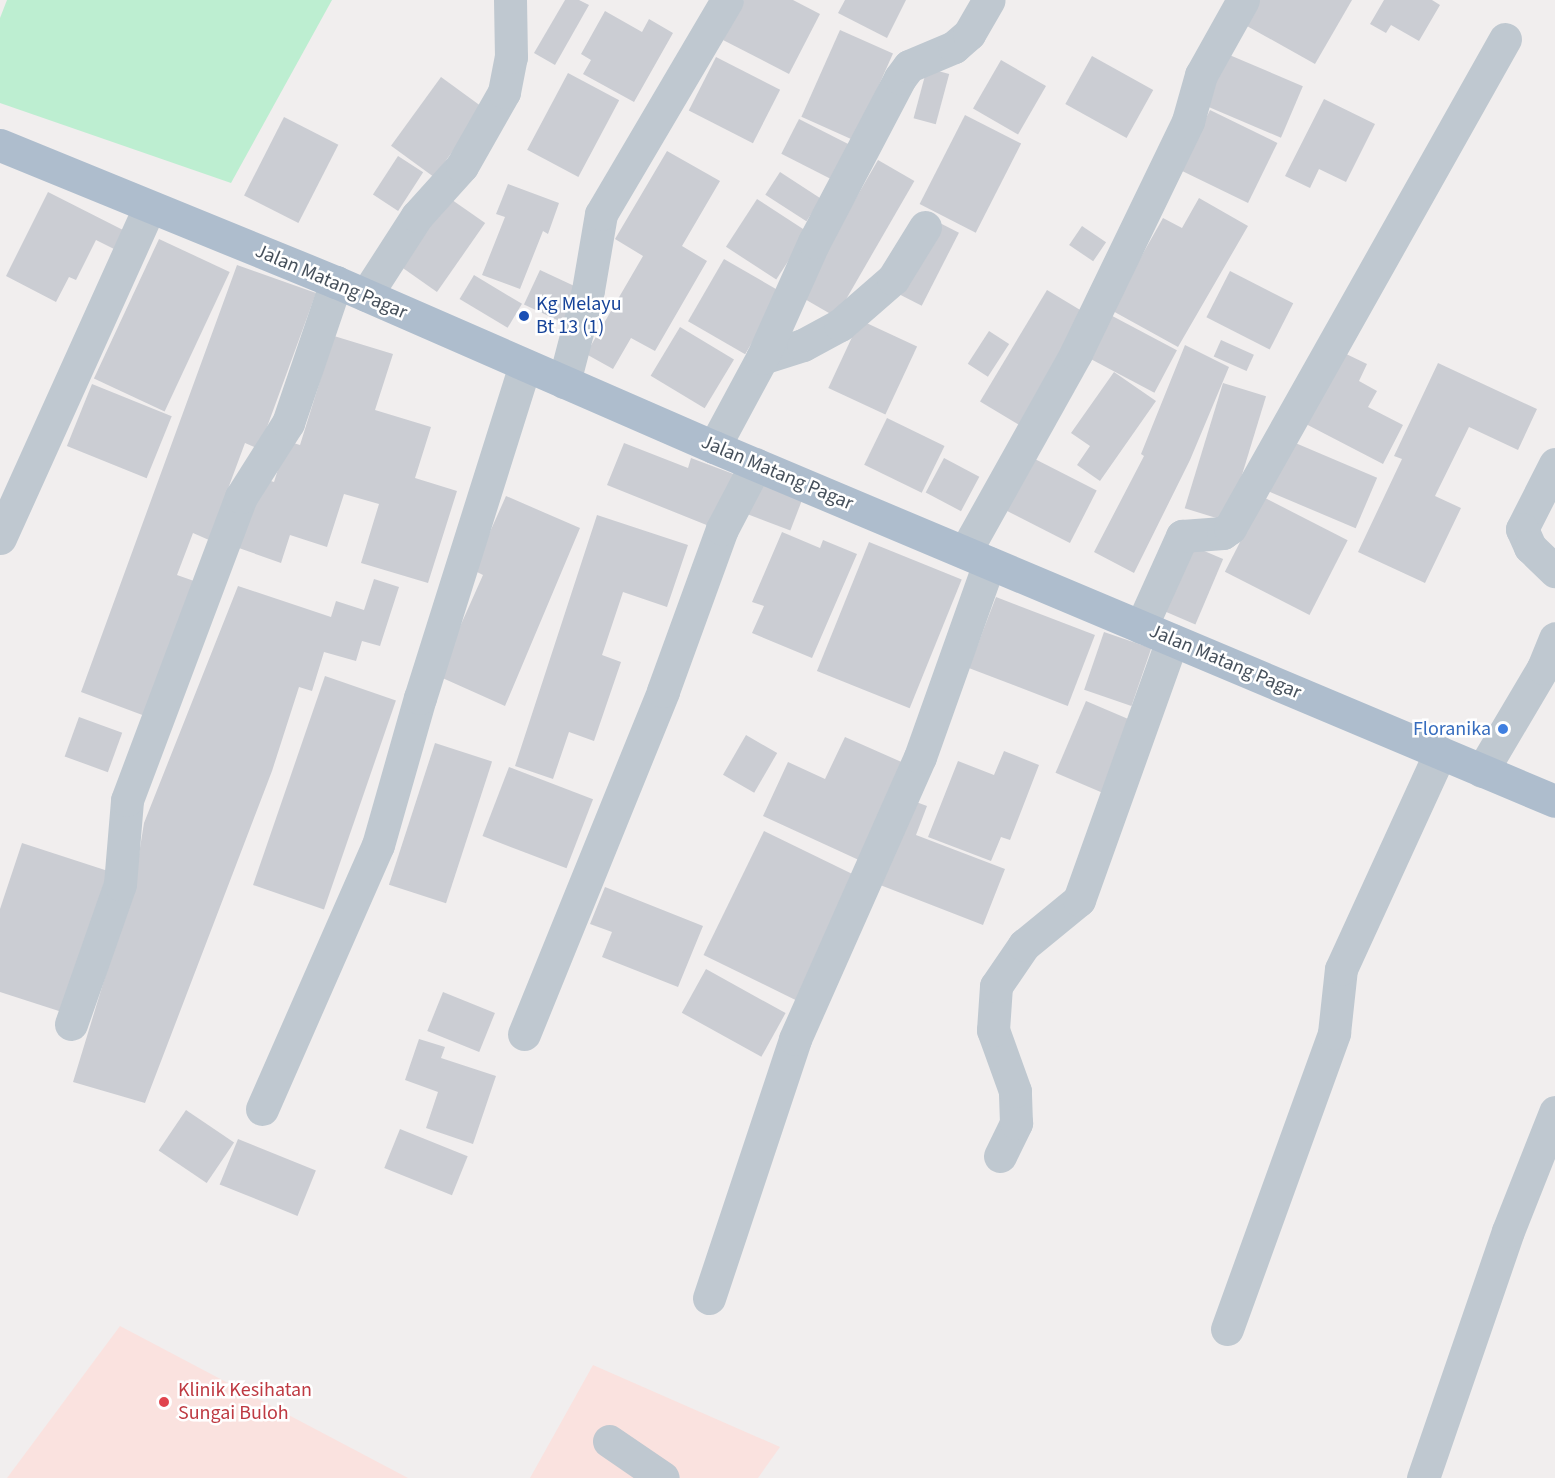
<!DOCTYPE html>
<html>
<head>
<meta charset="utf-8">
<style>
	body { margin:0 }
	#map { position:relative; width:1555px; height:1478px; overflow:hidden; background:#f1eeee; font-family:"Source Sans 3",sans-serif }
	div>[style] { position:absolute }
	[style*='--x'] { left:calc(var(--x)*1px); top:calc(var(--y)*1px); width:calc(var(--w)*1px); rotate:calc(var(--a)*1deg) }
	.medical>* { inset:0; background:#fae2df }
	.green>* { inset:0; background:#bdeed1 }
	.building>* { inset:0; background:#cbcdd3; transform-origin:0 0 }
	.minor>* { height:33px; margin:-16.5px; padding:0 16.5px; transform-origin:16.5px; border-radius:16.5px; background:#bfc8d0 }
	.major>* { height:33px; margin:-16.5px; padding:0 16.5px; transform-origin:16.5px; border-radius:16.5px; background:#aebdcd }
	.dots>* { width:16px; height:16px; translate:-50% -50%; box-sizing:border-box; border:3px solid #fff; border-radius:50% }
	span { translate:-50% -50%; white-space:nowrap; text-align:center; line-height:1.15; -webkit-text-stroke:5px #fff; paint-order:stroke }
	.street-label { font-size:20px; color:#47515c }
	.transit-label { font-size:20px; color:#164399 }
	.left { translate:0 -50%; text-align:left }
	.shop-label { font-size:20px; color:#366cbe }
	.right { translate:-100% -50%; text-align:right }
	.health-label { font-size:20px; color:#be3a42 }
</style>
</head>
<body>
<div id="map">
	<div class="medical">
		<i style="clip-path:polygon(120px 1326px,408px 1478px,7px 1478px)"></i>
		<i style="clip-path:polygon(593px 1365px,780px 1447px,758px 1478px,530px 1478px)"></i>
	</div>
	<div class="green">
		<i style="clip-path:polygon(7px 0,332px 0,231px 183px,0 103px,0 18px)"></i>
	</div>
	<div class="building">
		<i style="clip-path:polygon(565px 0,579px 0,589px 5px,555px 65px,534px 53px)"></i>
		<i style="clip-path:polygon(744px 0,793px 0,820px 14px,789px 74px,723px 40px)"></i>
		<i style="clip-path:polygon(845px 0,906px 0,887px 38px,838px 13px)"></i>
		<i style="clip-path:polygon(1250px 0,1352px 0,1315px 64px,1238px 21px)"></i>
		<i style="clip-path:polygon(1384px 0,1432px 0,1440px 5px,1419px 41px,1391px 25px,1386px 33px,1370px 24px)"></i>
		<i style="clip-path:polygon(605px 11px,642px 32px,649px 19px,673px 33px,634px 102px,583px 74px,591px 60px,581px 54px)"></i>
		<i style="left:840px;top:30px;width:58px;height:95px;rotate:24deg"></i>
		<i style="left:1220px;top:51px;width:90px;height:56px;rotate:23deg"></i>
		<i style="left:1092px;top:56px;width:70px;height:55px;rotate:29deg"></i>
		<i style="left:716px;top:57px;width:72px;height:60px;rotate:27deg"></i>
		<i style="left:1001px;top:60px;width:52px;height:56px;rotate:30deg"></i>
		<i style="left:927px;top:68px;width:23px;height:52px;rotate:15deg"></i>
		<i style="left:568px;top:73px;width:58px;height:87px;rotate:28deg"></i>
		<i style="left:441px;top:77px;width:53px;height:85px;rotate:36deg"></i>
		<i style="clip-path:polygon(1324px 99px,1375px 124px,1346px 182px,1319px 169px,1310px 188px,1285px 176px)"></i>
		<i style="left:1210px;top:110px;width:75px;height:67px;rotate:26deg"></i>
		<i style="left:965px;top:115px;width:63px;height:100px;rotate:27deg"></i>
		<i style="left:284px;top:117px;width:61px;height:88px;rotate:27deg"></i>
		<i style="left:799px;top:119px;width:59px;height:39px;rotate:27deg"></i>
		<i style="clip-path:polygon(667px 151px,720px 181px,682px 246px,707px 261px,655px 351px,631px 338px,613px 369px,586px 354px,643px 256px,615px 239px)"></i>
		<i style="left:398px;top:156px;width:30px;height:46px;rotate:33deg"></i>
		<i style="left:878px;top:160px;width:42px;height:157px;rotate:30deg"></i>
		<i style="left:780px;top:172px;width:49px;height:27px;rotate:33deg"></i>
		<i style="clip-path:polygon(508px 184px,559px 203px,548px 234px,543px 231px,520px 289px,482px 275px,505px 217px,496px 214px)"></i>
		<i style="clip-path:polygon(48px 192px,123px 230px,114px 249px,96px 240px,76px 280px,69px 277px,56px 302px,6px 276px)"></i>
		<i style="left:445px;top:195px;width:49px;height:84px;rotate:35deg"></i>
		<i style="clip-path:polygon(1199px 198px,1248px 226px,1178px 347px,1111px 310px,1163px 218px,1182px 228px)"></i>
		<i style="left:757px;top:199px;width:60px;height:57px;rotate:33deg"></i>
		<i style="left:934px;top:220px;width:28px;height:82px;rotate:27deg"></i>
		<i style="left:1082px;top:226px;width:29px;height:23px;rotate:34deg"></i>
		<i style="left:159px;top:239px;width:78px;height:154px;rotate:25deg"></i>
		<i style="left:724px;top:259px;width:66px;height:72px;rotate:30deg"></i>
		<i style="clip-path:polygon(237px 265px,316px 293px,259px 449px,245px 443px,209px 540px,193px 533px,177px 575px,194px 581px,145px 716px,81px 692px)"></i>
		<i style="left:540px;top:270px;width:45px;height:38px;rotate:25deg"></i>
		<i style="left:1230px;top:271px;width:71px;height:52px;rotate:27deg"></i>
		<i style="left:474px;top:275px;width:56px;height:28px;rotate:31deg"></i>
		<i style="left:1047px;top:290px;width:47px;height:130px;rotate:31deg"></i>
		<i style="left:1101px;top:310px;width:86px;height:48px;rotate:28deg"></i>
		<i style="left:860px;top:320px;width:63px;height:75px;rotate:25deg"></i>
		<i style="left:680px;top:327px;width:63px;height:57px;rotate:31deg"></i>
		<i style="left:989px;top:331px;width:24px;height:39px;rotate:33deg"></i>
		<i style="clip-path:polygon(334px 336px,393px 354px,375px 410px,431px 427px,415px 478px,457px 491px,428px 583px,361px 563px,379px 504px,344px 494px,327px 547px,290px 535px,281px 563px,236px 547px,258px 477px,274px 482px,287px 441px,300px 445px)"></i>
		<i style="left:1221px;top:340px;width:36px;height:18px;rotate:24deg"></i>
		<i style="clip-path:polygon(1185px 345px,1229px 367px,1190px 460px,1134px 573px,1094px 552px,1144px 456px,1141px 454px)"></i>
		<i style="clip-path:polygon(1340px 351px,1367px 364px,1359px 381px,1377px 391px,1368px 407px,1403px 425px,1383px 464px,1302px 422px)"></i>
		<i style="clip-path:polygon(1438px 363px,1537px 409px,1518px 450px,1469px 427px,1435px 496px,1461px 508px,1425px 583px,1358px 552px,1402px 459px,1394px 456px)"></i>
		<i style="clip-path:polygon(1114px 372px,1156px 401px,1100px 481px,1077px 465px,1090px 446px,1071px 433px)"></i>
		<i style="left:1223px;top:383px;width:45px;height:131px;rotate:17deg"></i>
		<i style="left:92px;top:384px;width:86px;height:67px;rotate:22deg"></i>
		<i style="left:887px;top:418px;width:64px;height:52px;rotate:26deg"></i>
		<i style="left:1286px;top:439px;width:99px;height:55px;rotate:23deg"></i>
		<i style="clip-path:polygon(624px 443px,688px 468px,691px 458px,736px 475px,714px 528px,607px 485px)"></i>
		<i style="left:1029px;top:456px;width:76px;height:59px;rotate:27deg"></i>
		<i style="left:944px;top:458px;width:40px;height:39px;rotate:28deg"></i>
		<i style="left:759px;top:481px;width:47px;height:35px;rotate:21deg"></i>
		<i style="clip-path:polygon(506px 496px,580px 528px,505px 706px,438px 676px,483px 575px,473px 570px)"></i>
		<i style="left:1263px;top:497px;width:95px;height:84px;rotate:27deg"></i>
		<i style="clip-path:polygon(597px 515px,688px 545px,667px 607px,623px 592px,602px 655px,621px 662px,594px 741px,569px 732px,553px 779px,515px 766px)"></i>
		<i style="clip-path:polygon(782px 532px,820px 548px,823px 540px,857px 554px,812px 658px,752px 633px,764px 606px,752px 602px)"></i>
		<i style="left:869px;top:542px;width:100px;height:139px;rotate:22deg"></i>
		<i style="left:1190px;top:545px;width:36px;height:71px;rotate:23deg"></i>
		<i style="clip-path:polygon(374px 579px,399px 587px,380px 646px,362px 641px,356px 661px,324px 652px,312px 691px,299px 687px,272px 771px,145px 1103px,73px 1082px,135px 879px,144px 823px,238px 586px,331px 617px,336px 601px,364px 610px)"></i>
		<i style="left:996px;top:597px;width:106px;height:76px;rotate:21deg"></i>
		<i style="left:1104px;top:632px;width:50px;height:61px;rotate:19deg"></i>
		<i style="left:325px;top:676px;width:75px;height:221px;rotate:19deg"></i>
		<i style="left:1086px;top:701px;width:51px;height:78px;rotate:23deg"></i>
		<i style="left:79px;top:717px;width:46px;height:42px;rotate:20deg"></i>
		<i style="left:746px;top:735px;width:36px;height:46px;rotate:30deg"></i>
		<i style="clip-path:polygon(845px 737px,906px 764px,861px 861px,763px 816px,788px 762px,825px 779px)"></i>
		<i style="left:435px;top:743px;width:60px;height:149px;rotate:18deg"></i>
		<i style="clip-path:polygon(1004px 751px,1039px 765px,1010px 840px,1001px 837px,991px 861px,928px 837px,958px 761px,994px 775px)"></i>
		<i style="left:509px;top:767px;width:90px;height:74px;rotate:21deg"></i>
		<i style="clip-path:polygon(908px 799px,927px 806px,916px 835px,1005px 869px,983px 925px,875px 883px)"></i>
		<i style="left:764px;top:831px;width:108px;height:138px;rotate:26deg"></i>
		<i style="clip-path:polygon(22px 843px,108px 871px,62px 1012px,0 992px,0 909px)"></i>
		<i style="clip-path:polygon(605px 887px,703px 926px,678px 987px,602px 957px,612px 932px,590px 924px)"></i>
		<i style="left:706px;top:969px;width:91px;height:50px;rotate:29deg"></i>
		<i style="left:443px;top:992px;width:56px;height:42px;rotate:22deg"></i>
		<i style="clip-path:polygon(419px 1039px,445px 1047px,441px 1058px,496px 1076px,473px 1144px,426px 1128px,438px 1092px,405px 1080px)"></i>
		<i style="left:186px;top:1110px;width:58px;height:49px;rotate:34deg"></i>
		<i style="left:400px;top:1129px;width:73px;height:42px;rotate:22deg"></i>
		<i style="left:238px;top:1139px;width:84px;height:49px;rotate:22deg"></i>
	</div>
	<div class="minor">
		<i style="--x:366;--y:295;--w:94;--a:-57.2"></i>
		<i style="--x:417;--y:216;--w:67;--a:-48"></i>
		<i style="--x:462;--y:166;--w:85;--a:-60.4"></i>
		<i style="--x:504;--y:92;--w:36;--a:-79"></i>
		<i style="--x:511;--y:57;--w:57;--a:-91"></i>
		<i style="--x:762;--y:358;--w:43;--a:-17.6"></i>
		<i style="--x:803;--y:345;--w:42;--a:-28.4"></i>
		<i style="--x:840;--y:325;--w:70;--a:-41"></i>
		<i style="--x:893;--y:279;--w:61;--a:-58.4"></i>
		<i style="--x:564;--y:382;--w:95;--a:-75.4"></i>
		<i style="--x:588;--y:290;--w:77;--a:-80.3"></i>
		<i style="--x:601;--y:214;--w:248;--a:-59.5"></i>
		<i style="--x:714;--y:447;--w:101;--a:-61.7"></i>
		<i style="--x:762;--y:358;--w:127;--a:-65.9"></i>
		<i style="--x:814;--y:242;--w:185;--a:-62.3"></i>
		<i style="--x:900;--y:78;--w:15;--a:-53"></i>
		<i style="--x:909;--y:66;--w:49;--a:-22.9"></i>
		<i style="--x:954;--y:47;--w:20;--a:-41"></i>
		<i style="--x:969;--y:34;--w:39;--a:-60"></i>
		<i style="--x:1555;--y:464;--w:73;--a:116.9"></i>
		<i style="--x:1522;--y:529;--w:20;--a:66"></i>
		<i style="--x:1530;--y:547;--w:35;--a:44"></i>
		<i style="--x:0;--y:538;--w:362;--a:-65.7"></i>
		<i style="--x:965;--y:552;--w:228;--a:-60.8"></i>
		<i style="--x:1076;--y:353;--w:258;--a:-64.2"></i>
		<i style="--x:1188;--y:121;--w:48;--a:-74.2"></i>
		<i style="--x:1201;--y:75;--w:86;--a:-60.8"></i>
		<i style="--x:1141;--y:627;--w:100;--a:-65.7"></i>
		<i style="--x:1182;--y:536;--w:41;--a:-4.2"></i>
		<i style="--x:1223;--y:533;--w:9;--a:-36"></i>
		<i style="--x:1230;--y:528;--w:561;--a:-60.65"></i>
		<i style="--x:1482;--y:771;--w:120;--a:-59.4"></i>
		<i style="--x:1543;--y:668;--w:32;--a:-68"></i>
		<i style="--x:71;--y:1024;--w:148;--a:-70.7"></i>
		<i style="--x:120;--y:884;--w:84;--a:-85.2"></i>
		<i style="--x:127;--y:800;--w:324;--a:-69.4"></i>
		<i style="--x:241;--y:497;--w:88;--a:-57.6"></i>
		<i style="--x:288;--y:423;--w:149;--a:-71.2"></i>
		<i style="--x:524;--y:1034;--w:370;--a:-67.9"></i>
		<i style="--x:663;--y:691;--w:172;--a:-70"></i>
		<i style="--x:722;--y:529;--w:73;--a:-62.4"></i>
		<i style="--x:262;--y:1109;--w:288;--a:-66.3"></i>
		<i style="--x:378;--y:845;--w:153;--a:-74.1"></i>
		<i style="--x:420;--y:698;--w:349;--a:-72.5"></i>
		<i style="--x:1000;--y:1156;--w:37;--a:-64"></i>
		<i style="--x:1016;--y:1123;--w:32;--a:-92"></i>
		<i style="--x:1015;--y:1091;--w:65;--a:-109.8"></i>
		<i style="--x:993;--y:1030;--w:44;--a:-86.1"></i>
		<i style="--x:996;--y:986;--w:50;--a:-55.7"></i>
		<i style="--x:1024;--y:945;--w:71;--a:-39.3"></i>
		<i style="--x:1079;--y:900;--w:276;--a:-70.3"></i>
		<i style="--x:709;--y:1298;--w:273;--a:-71.6"></i>
		<i style="--x:795;--y:1039;--w:308;--a:-66.1"></i>
		<i style="--x:920;--y:757;--w:206;--a:-70.4"></i>
		<i style="--x:1227;--y:1329;--w:315;--a:-70.1"></i>
		<i style="--x:1334;--y:1033;--w:64;--a:-83.8"></i>
		<i style="--x:1341;--y:969;--w:238;--a:-65.4"></i>
		<i style="--x:609;--y:1441;--w:65;--a:34.4"></i>
		<i style="--x:1423;--y:1478;--w:261;--a:-71"></i>
		<i style="--x:1508;--y:1231;--w:128;--a:-68.4"></i>
	</div>
	<div class="major">
		<i style="--x:0;--y:145;--w:363;--a:22.2"></i>
		<i style="--x:336;--y:282;--w:412;--a:23.6"></i>
		<i style="--x:714;--y:447;--w:912;--a:22.83"></i>
	</div>
	<div class="dots">
		<i style="left:524px;top:316px;background:#1a4fb4"></i>
		<i style="left:1503px;top:729px;background:#3f7fe0"></i>
		<i style="left:164px;top:1402px;background:#e0444e"></i>
	</div>
	<div class="street-label">
		<span style="left:331px;top:282px;rotate:23deg">Jalan Matang Pagar</span>
		<span style="left:777px;top:473px;rotate:23deg">Jalan Matang Pagar</span>
		<span style="left:1225px;top:662px;rotate:23deg">Jalan Matang Pagar</span>
	</div>
	<div class="transit-label">
		<span class="left" style="left:536px;top:316px">Kg Melayu<br>Bt 13 (1)</span>
	</div>
	<div class="shop-label">
		<span class="right" style="left:1491px;top:729px">Floranika</span>
	</div>
	<div class="health-label">
		<span class="left" style="left:178px;top:1402px">Klinik Kesihatan<br>Sungai Buloh</span>
	</div>
</div>
</body>
</html>
